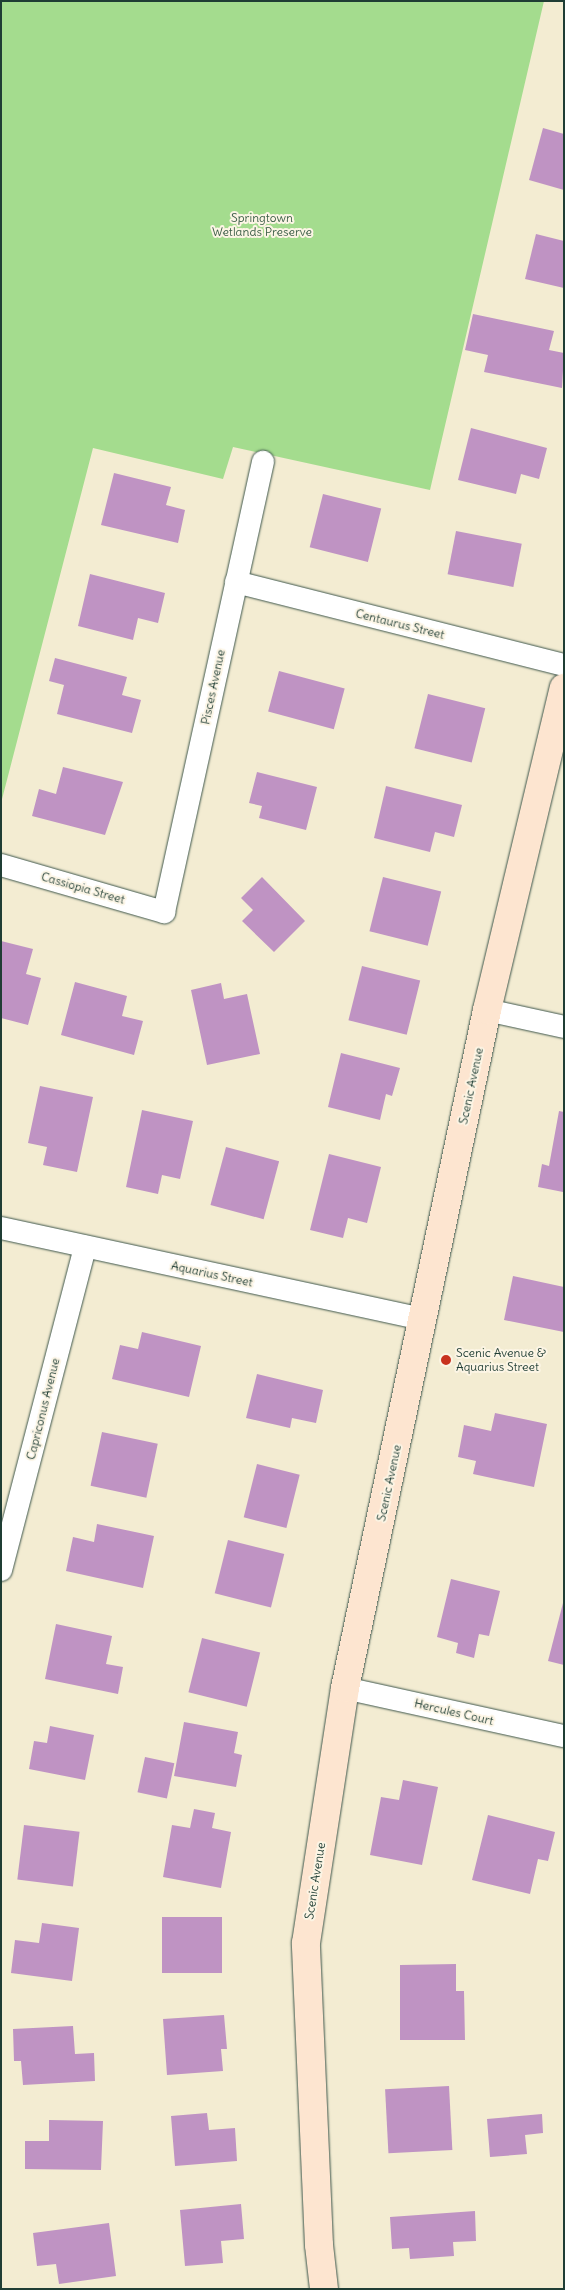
<!DOCTYPE html>
<html>
<head>
<meta charset="utf-8">
<style>
	body { margin:0 }
	#map { position:relative; width:565px; height:2290px; overflow:hidden; background:#f3ecd2; font-family:Delius,sans-serif }
	div>[style] { position:absolute }
	[style*='--x'] { left:calc(var(--x)*1px); top:calc(var(--y)*1px); width:calc(var(--w)*1px); rotate:calc(var(--a)*1deg) }
	.green>* { inset:0; background:#a4dc8e }
	.building>* { inset:0; background:#bf93c3; transform-origin:0 0 }
	.roads { filter:drop-shadow(0 0 1px #3f574c) drop-shadow(0 0 1px #3f574c) }
	.street>* { height:22px; margin:-11px; padding:0 11px; transform-origin:11px; border-radius:11px; background:#fff }
	.secondary>* { height:28px; margin:-14px; padding:0 14px; transform-origin:14px; border-radius:14px; background:#fde5d0 }
	.dots>* { width:14px; height:14px; translate:-50% -50%; box-sizing:border-box; border:2px solid #fcf5e5; border-radius:50% }
	span { translate:-50% -50%; white-space:nowrap; text-align:center; line-height:1.15; -webkit-text-stroke:4px #fcf5e5; paint-order:stroke }
	.park-label { font-size:12px; color:#3a5d46 }
	.street-label { font-size:12px; color:#1f3d34 }
	.poi-label { font-size:12px; color:#1f3d34 }
	.left { translate:0 -50%; text-align:left }
	.frame { position:absolute; inset:0; border:2px solid #1f3d34; pointer-events:none }
</style>
</head>
<body>
<div id="map">
	<div class="green">
		<i style="clip-path:polygon(1px 1px,544px 1px,430px 490px,233px 447px,223px 479px,93px 448px,1px 803px)"></i>
	</div>
	<div class="building">
		<i style="clip-path:polygon(543px 128px,564px 134px,564px 190px,529px 180px)"></i>
		<i style="clip-path:polygon(536px 234px,564px 241px,564px 288px,525px 279px)"></i>
		<i style="clip-path:polygon(473px 314px,554px 331px,549px 350px,564px 353px,562px 388px,484px 372px,488px 355px,465px 350px)"></i>
		<i style="clip-path:polygon(471px 428px,547px 448px,539px 479px,521px 474px,516px 494px,458px 480px)"></i>
		<i style="clip-path:polygon(114px 473px,171px 487px,166px 505px,185px 510px,178px 543px,101px 525px)"></i>
		<i style="left:323px;top:494px;width:60px;height:55px;rotate:14deg"></i>
		<i style="left:456px;top:531px;width:67px;height:44px;rotate:11deg"></i>
		<i style="clip-path:polygon(90px 574px,165px 593px,158px 623px,138px 618px,133px 640px,78px 626px)"></i>
		<i style="clip-path:polygon(55px 658px,127px 677px,122px 695px,141px 700px,132px 733px,57px 714px,64px 685px,49px 681px)"></i>
		<i style="left:279px;top:671px;width:68px;height:42px;rotate:15deg"></i>
		<i style="left:428px;top:694px;width:59px;height:56px;rotate:14deg"></i>
		<i style="clip-path:polygon(63px 767px,123px 782px,105px 835px,32px 816px,39px 789px,56px 794px)"></i>
		<i style="clip-path:polygon(257px 772px,317px 787px,306px 830px,259px 818px,262px 806px,249px 803px)"></i>
		<i style="clip-path:polygon(386px 786px,462px 805px,454px 837px,435px 832px,430px 852px,374px 838px)"></i>
		<i style="clip-path:polygon(262px 877px,305px 921px,274px 952px,242px 921px,253px 910px,241px 898px)"></i>
		<i style="left:383px;top:877px;width:60px;height:56px;rotate:14deg"></i>
		<i style="clip-path:polygon(1px 941px,33px 949px,26px 974px,41px 978px,28px 1025px,1px 1018px)"></i>
		<i style="left:362px;top:966px;width:60px;height:56px;rotate:14deg"></i>
		<i style="clip-path:polygon(75px 982px,127px 996px,122px 1016px,143px 1021px,134px 1055px,61px 1035px)"></i>
		<i style="clip-path:polygon(221px 983px,224px 999px,247px 994px,260px 1054px,207px 1065px,191px 990px)"></i>
		<i style="clip-path:polygon(341px 1053px,400px 1068px,392px 1096px,386px 1094px,380px 1120px,328px 1107px)"></i>
		<i style="clip-path:polygon(40px 1086px,93px 1097px,77px 1172px,43px 1165px,47px 1147px,28px 1143px)"></i>
		<i style="clip-path:polygon(142px 1110px,193px 1121px,180px 1179px,162px 1175px,158px 1194px,126px 1187px)"></i>
		<i style="clip-path:polygon(559px 1111px,564px 1112px,563px 1192px,538px 1187px,542px 1164px,549px 1166px)"></i>
		<i style="left:226px;top:1147px;width:55px;height:60px;rotate:15deg"></i>
		<i style="clip-path:polygon(329px 1154px,381px 1167px,367px 1223px,348px 1218px,343px 1238px,310px 1230px)"></i>
		<i style="clip-path:polygon(513px 1276px,564px 1287px,564px 1332px,504px 1320px)"></i>
		<i style="clip-path:polygon(142px 1332px,201px 1346px,189px 1397px,112px 1379px,120px 1345px,138px 1349px)"></i>
		<i style="clip-path:polygon(257px 1374px,323px 1390px,316px 1423px,292px 1418px,290px 1428px,246px 1418px)"></i>
		<i style="clip-path:polygon(495px 1413px,547px 1424px,534px 1487px,473px 1474px,476px 1461px,458px 1457px,464px 1425px,491px 1431px)"></i>
		<i style="left:102px;top:1432px;width:57px;height:55px;rotate:12deg"></i>
		<i style="left:257px;top:1464px;width:44px;height:55px;rotate:14deg"></i>
		<i style="clip-path:polygon(97px 1524px,154px 1536px,143px 1588px,66px 1571px,73px 1537px,94px 1542px)"></i>
		<i style="left:228px;top:1540px;width:58px;height:55px;rotate:14deg"></i>
		<i style="clip-path:polygon(451px 1579px,500px 1591px,489px 1636px,479px 1634px,474px 1658px,456px 1653px,458px 1643px,437px 1637px)"></i>
		<i style="clip-path:polygon(563px 1603px,564px 1603px,564px 1665px,548px 1661px)"></i>
		<i style="clip-path:polygon(56px 1624px,112px 1636px,106px 1664px,123px 1667px,118px 1694px,45px 1679px)"></i>
		<i style="left:202px;top:1638px;width:60px;height:56px;rotate:14deg"></i>
		<i style="clip-path:polygon(184px 1722px,238px 1732px,234px 1753px,242px 1755px,236px 1787px,174px 1776px)"></i>
		<i style="clip-path:polygon(50px 1726px,94px 1735px,85px 1780px,29px 1769px,34px 1741px,47px 1743px)"></i>
		<i style="left:145px;top:1757px;width:30px;height:36px;rotate:12deg"></i>
		<i style="clip-path:polygon(403px 1780px,438px 1787px,422px 1865px,370px 1855px,381px 1797px,399px 1800px)"></i>
		<i style="clip-path:polygon(194px 1809px,215px 1813px,212px 1828px,231px 1832px,221px 1888px,163px 1877px,172px 1825px,190px 1828px)"></i>
		<i style="clip-path:polygon(488px 1815px,555px 1832px,548px 1861px,538px 1859px,530px 1894px,472px 1880px)"></i>
		<i style="left:24px;top:1825px;width:56px;height:55px;rotate:7deg"></i>
		<i style="left:162px;top:1917px;width:60px;height:56px"></i>
		<i style="clip-path:polygon(42px 1923px,79px 1928px,72px 1981px,11px 1973px,15px 1940px,39px 1943px)"></i>
		<i style="clip-path:polygon(456px 1964px,456px 1991px,464px 1991px,465px 2040px,400px 2040px,400px 1965px)"></i>
		<i style="clip-path:polygon(224px 2015px,227px 2049px,221px 2049px,223px 2071px,167px 2075px,163px 2019px)"></i>
		<i style="clip-path:polygon(73px 2026px,75px 2054px,94px 2053px,95px 2081px,23px 2085px,21px 2061px,14px 2061px,13px 2029px)"></i>
		<i style="left:449px;top:2086px;width:64px;height:64px;rotate:87deg"></i>
		<i style="clip-path:polygon(207px 2113px,209px 2130px,235px 2128px,237px 2161px,175px 2166px,171px 2116px)"></i>
		<i style="clip-path:polygon(542px 2114px,543px 2133px,525px 2135px,527px 2154px,490px 2157px,487px 2119px)"></i>
		<i style="clip-path:polygon(49px 2120px,103px 2121px,101px 2170px,25px 2169px,25px 2141px,49px 2141px)"></i>
		<i style="clip-path:polygon(241px 2204px,244px 2239px,221px 2241px,223px 2263px,185px 2266px,180px 2210px)"></i>
		<i style="clip-path:polygon(475px 2211px,476px 2241px,453px 2242px,454px 2256px,410px 2259px,409px 2248px,392px 2249px,390px 2217px)"></i>
		<i style="clip-path:polygon(109px 2223px,116px 2276px,59px 2284px,56px 2264px,37px 2266px,33px 2233px)"></i>
	</div>
	<div class="roads">
		<div class="street">
			<i style="--x:236;--y:582;--w:338;--a:14.2"></i>
			<i style="--x:1;--y:865;--w:170;--a:16.1"></i>
			<i style="--x:164;--y:912;--w:461;--a:-77.6"></i>
			<i style="--x:487;--y:1010;--w:79;--a:12.4"></i>
			<i style="--x:1;--y:1228;--w:432;--a:12.2"></i>
			<i style="--x:1;--y:1570;--w:334;--a:-75.4"></i>
			<i style="--x:345;--y:1688;--w:224;--a:12.4"></i>
		</div>
		<div class="secondary">
			<i style="--x:324;--y:2289;--w:44;--a:-96.5"></i>
			<i style="--x:319;--y:2245;--w:302;--a:-92.5"></i>
			<i style="--x:306;--y:1943;--w:258;--a:-81.3"></i>
			<i style="--x:345;--y:1688;--w:693;--a:-78.17"></i>
			<i style="--x:487;--y:1010;--w:331;--a:-76.6"></i>
		</div>
	</div>
	<div class="dots">
		<i style="left:446px;top:1360px;background:#c8321e"></i>
	</div>
	<div class="park-label">
		<span style="left:262px;top:225px">Springtown<br>Wetlands Preserve</span>
	</div>
	<div class="street-label">
		<span style="left:400px;top:624px;rotate:14deg">Centaurus Street</span>
		<span style="left:213px;top:687px;rotate:-78deg">Pisces Avenue</span>
		<span style="left:83px;top:888px;rotate:16deg">Cassiopia Street</span>
		<span style="left:471px;top:1086px;rotate:-78deg">Scenic Avenue</span>
		<span style="left:212px;top:1274px;rotate:12deg">Aquarius Street</span>
		<span style="left:43px;top:1409px;rotate:-76deg">Capriconus Avenue</span>
		<span style="left:389px;top:1483px;rotate:-78deg">Scenic Avenue</span>
		<span style="left:454px;top:1712px;rotate:13deg">Hercules Court</span>
		<span style="left:315px;top:1881px;rotate:-81deg">Scenic Avenue</span>
	</div>
	<div class="poi-label">
		<span class="left" style="left:456px;top:1360px">Scenic Avenue &amp;<br>Aquarius Street</span>
	</div>
	<div class="frame"></div>
</div>
</body>
</html>
